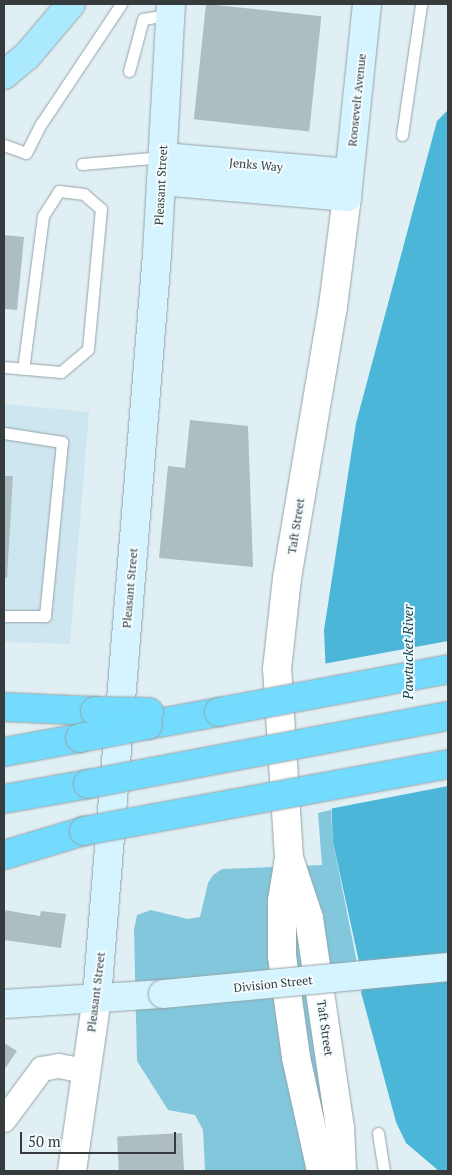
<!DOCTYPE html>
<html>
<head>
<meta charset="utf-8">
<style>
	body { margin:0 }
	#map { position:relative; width:452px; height:1175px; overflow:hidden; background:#e0eff4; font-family:"PT Serif",serif }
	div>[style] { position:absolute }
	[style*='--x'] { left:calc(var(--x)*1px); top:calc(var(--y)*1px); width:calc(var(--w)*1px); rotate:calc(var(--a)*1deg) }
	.built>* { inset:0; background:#cee6ef }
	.green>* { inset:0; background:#83c7dd }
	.water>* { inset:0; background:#4bb6d7 }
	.pier>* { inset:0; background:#e0eff4 }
	.building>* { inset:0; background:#aebdc2; transform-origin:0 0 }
	.roads { filter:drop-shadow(0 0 1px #95a3a8) drop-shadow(0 0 1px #95a3a8) }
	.service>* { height:11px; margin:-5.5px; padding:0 5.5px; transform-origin:5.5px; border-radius:5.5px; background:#fff }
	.minor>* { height:24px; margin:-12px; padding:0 12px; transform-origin:12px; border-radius:12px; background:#fff }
	.tertiary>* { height:28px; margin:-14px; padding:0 14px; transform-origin:14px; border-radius:14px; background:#fff }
	.secondary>* { height:28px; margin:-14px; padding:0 14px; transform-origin:14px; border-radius:14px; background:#d5f4ff }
	.primary>* { height:28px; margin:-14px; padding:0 14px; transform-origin:14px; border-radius:14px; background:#abeafe }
	.motorway>* { height:28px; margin:-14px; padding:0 14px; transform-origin:14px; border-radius:14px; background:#73dcfe }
	.bridges { filter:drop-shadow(0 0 1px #95a3a8) drop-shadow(0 0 1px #95a3a8) }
	.secondary-bridge>* { height:28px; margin:-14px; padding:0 14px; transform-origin:14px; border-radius:14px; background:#d5f4ff }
	.motorway-bridge>* { height:28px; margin:-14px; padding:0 14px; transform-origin:14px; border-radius:14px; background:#73dcfe }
	span { translate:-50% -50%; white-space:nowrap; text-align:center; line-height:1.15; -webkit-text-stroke:4px #f2fbfe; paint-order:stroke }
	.street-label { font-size:12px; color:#363c3e }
	.water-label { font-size:14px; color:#154452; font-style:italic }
	.frame { position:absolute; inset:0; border:5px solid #363c3e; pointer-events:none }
	.scale { position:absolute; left:20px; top:1132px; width:156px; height:22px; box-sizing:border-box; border:2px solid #363c3e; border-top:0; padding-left:6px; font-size:15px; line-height:18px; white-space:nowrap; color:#363c3e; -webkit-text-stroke:4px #f2fbfe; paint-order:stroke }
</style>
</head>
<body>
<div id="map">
	<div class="built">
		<i style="clip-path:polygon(4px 404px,89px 412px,70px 644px,4px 642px)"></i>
	</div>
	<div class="green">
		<i style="clip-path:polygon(331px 810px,333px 842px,358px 968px,329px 985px,328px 1171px,205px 1171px,203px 1130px,195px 1115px,168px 1110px,137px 1061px,134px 930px,137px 915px,151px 910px,188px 919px,200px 917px,208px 883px,213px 875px,222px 869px,322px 865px,318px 813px)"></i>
	</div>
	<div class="water">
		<i style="clip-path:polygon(448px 110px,448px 1171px,439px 1171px,406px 1143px,396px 1122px,361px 992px,364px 985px,333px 842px,324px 630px,356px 423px,437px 121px)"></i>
	</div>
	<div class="pier">
		<i style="clip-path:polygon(448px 641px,448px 786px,329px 809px,323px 664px)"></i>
	</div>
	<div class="building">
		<i style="left:206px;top:4px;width:116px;height:116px;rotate:6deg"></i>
		<i style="clip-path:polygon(4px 235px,24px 237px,17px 310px,4px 309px)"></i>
		<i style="clip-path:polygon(190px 420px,248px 426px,253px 567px,159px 558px,168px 466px,185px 468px)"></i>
		<i style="clip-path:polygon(4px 476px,13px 476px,7px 578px,4px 577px)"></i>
		<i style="clip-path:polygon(4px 910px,40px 916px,41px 911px,66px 914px,61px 948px,4px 940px)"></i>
		<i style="clip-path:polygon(4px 1043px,17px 1051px,4px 1070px)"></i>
		<i style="left:182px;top:1133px;width:38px;height:65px;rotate:87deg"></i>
	</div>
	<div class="roads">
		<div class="service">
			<i style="--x:129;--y:71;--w:54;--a:-74.9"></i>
			<i style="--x:143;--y:19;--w:27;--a:-10"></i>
			<i style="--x:402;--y:135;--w:132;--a:-81.7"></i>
			<i style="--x:4;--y:145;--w:23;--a:20"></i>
			<i style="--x:26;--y:153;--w:33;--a:-63"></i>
			<i style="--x:41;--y:124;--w:144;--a:-56.3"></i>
			<i style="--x:82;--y:164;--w:81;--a:-4.9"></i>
			<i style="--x:4;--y:367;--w:57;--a:5"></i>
			<i style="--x:61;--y:372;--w:35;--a:-40"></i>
			<i style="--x:88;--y:349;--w:141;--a:-84.7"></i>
			<i style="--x:101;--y:209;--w:23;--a:-139"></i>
			<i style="--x:84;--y:194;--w:25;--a:-173"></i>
			<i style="--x:59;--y:191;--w:30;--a:123"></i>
			<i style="--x:43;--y:216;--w:154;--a:97.4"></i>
			<i style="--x:4;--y:433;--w:59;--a:8.8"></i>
			<i style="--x:62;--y:442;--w:175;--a:95.6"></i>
			<i style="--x:45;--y:616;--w:41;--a:180"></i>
			<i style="--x:378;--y:1133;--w:38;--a:81"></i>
		</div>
		<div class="minor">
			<i style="--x:4;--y:1120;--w:64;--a:-53.3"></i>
			<i style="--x:42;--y:1069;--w:17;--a:-10"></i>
			<i style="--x:59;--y:1066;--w:26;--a:11"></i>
		</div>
		<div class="tertiary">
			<i style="--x:289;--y:858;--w:63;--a:71.6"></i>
			<i style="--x:309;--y:918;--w:211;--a:81.6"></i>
			<i style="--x:340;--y:1127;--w:44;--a:87.4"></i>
			<i style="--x:72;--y:1171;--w:176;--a:-81.8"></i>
			<i style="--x:321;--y:1171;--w:117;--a:-102.4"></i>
			<i style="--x:296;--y:1057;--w:102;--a:-97.9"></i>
			<i style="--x:282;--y:956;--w:55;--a:-90"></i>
			<i style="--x:282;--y:901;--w:44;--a:-80.8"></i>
			<i style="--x:289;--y:858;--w:189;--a:-93.6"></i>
			<i style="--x:277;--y:669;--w:92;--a:-83.7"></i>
			<i style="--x:287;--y:578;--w:276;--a:-80.4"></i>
			<i style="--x:333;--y:306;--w:110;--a:-82.7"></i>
		</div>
		<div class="secondary">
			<i style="--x:163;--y:157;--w:187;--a:4.9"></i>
			<i style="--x:161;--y:181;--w:187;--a:4.9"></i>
			<i style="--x:347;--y:197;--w:194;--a:-84.1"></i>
			<i style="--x:97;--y:997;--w:745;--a:-85.38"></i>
			<i style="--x:157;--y:254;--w:250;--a:-86.8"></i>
			<i style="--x:4;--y:1004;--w:159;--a:-3.6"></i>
		</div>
		<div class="primary">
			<i style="--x:4;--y:75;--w:30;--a:-40"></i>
			<i style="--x:27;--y:56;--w:68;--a:-49.8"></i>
		</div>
		<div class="motorway">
			<i style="--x:4;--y:707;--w:91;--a:2.5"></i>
			<i style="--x:148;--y:725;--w:72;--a:-10.4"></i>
			<i style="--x:4;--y:752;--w:77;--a:-10.4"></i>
			<i style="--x:4;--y:799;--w:85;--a:-10.1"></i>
			<i style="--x:4;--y:855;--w:84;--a:-16.7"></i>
		</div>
	</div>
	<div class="bridges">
		<div class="secondary-bridge">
			<i style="--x:163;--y:994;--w:286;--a:-5.4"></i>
		</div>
		<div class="motorway-bridge">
			<i style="--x:95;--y:711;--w:54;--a:1.1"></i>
			<i style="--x:219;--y:712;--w:233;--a:-10.6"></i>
			<i style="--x:80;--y:738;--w:69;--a:-10.8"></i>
			<i style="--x:88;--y:784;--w:366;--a:-10.7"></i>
			<i style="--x:84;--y:831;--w:370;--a:-10.4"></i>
		</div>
	</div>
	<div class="street-label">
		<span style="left:357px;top:100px;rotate:-84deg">Roosevelt Avenue</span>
		<span style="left:256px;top:165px;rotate:5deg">Jenks Way</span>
		<span style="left:161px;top:185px;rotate:-87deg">Pleasant Street</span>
		<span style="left:296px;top:526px;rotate:-81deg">Taft Street</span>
		<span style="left:130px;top:588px;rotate:-85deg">Pleasant Street</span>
		<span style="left:273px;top:984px;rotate:-6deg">Division Street</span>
		<span style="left:96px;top:992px;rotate:-83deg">Pleasant Street</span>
		<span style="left:325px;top:1028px;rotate:82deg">Taft Street</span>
	</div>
	<div class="water-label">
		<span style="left:408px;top:652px;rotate:-90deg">Pawtucket River</span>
	</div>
	<div class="frame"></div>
	<div class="scale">50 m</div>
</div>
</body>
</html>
